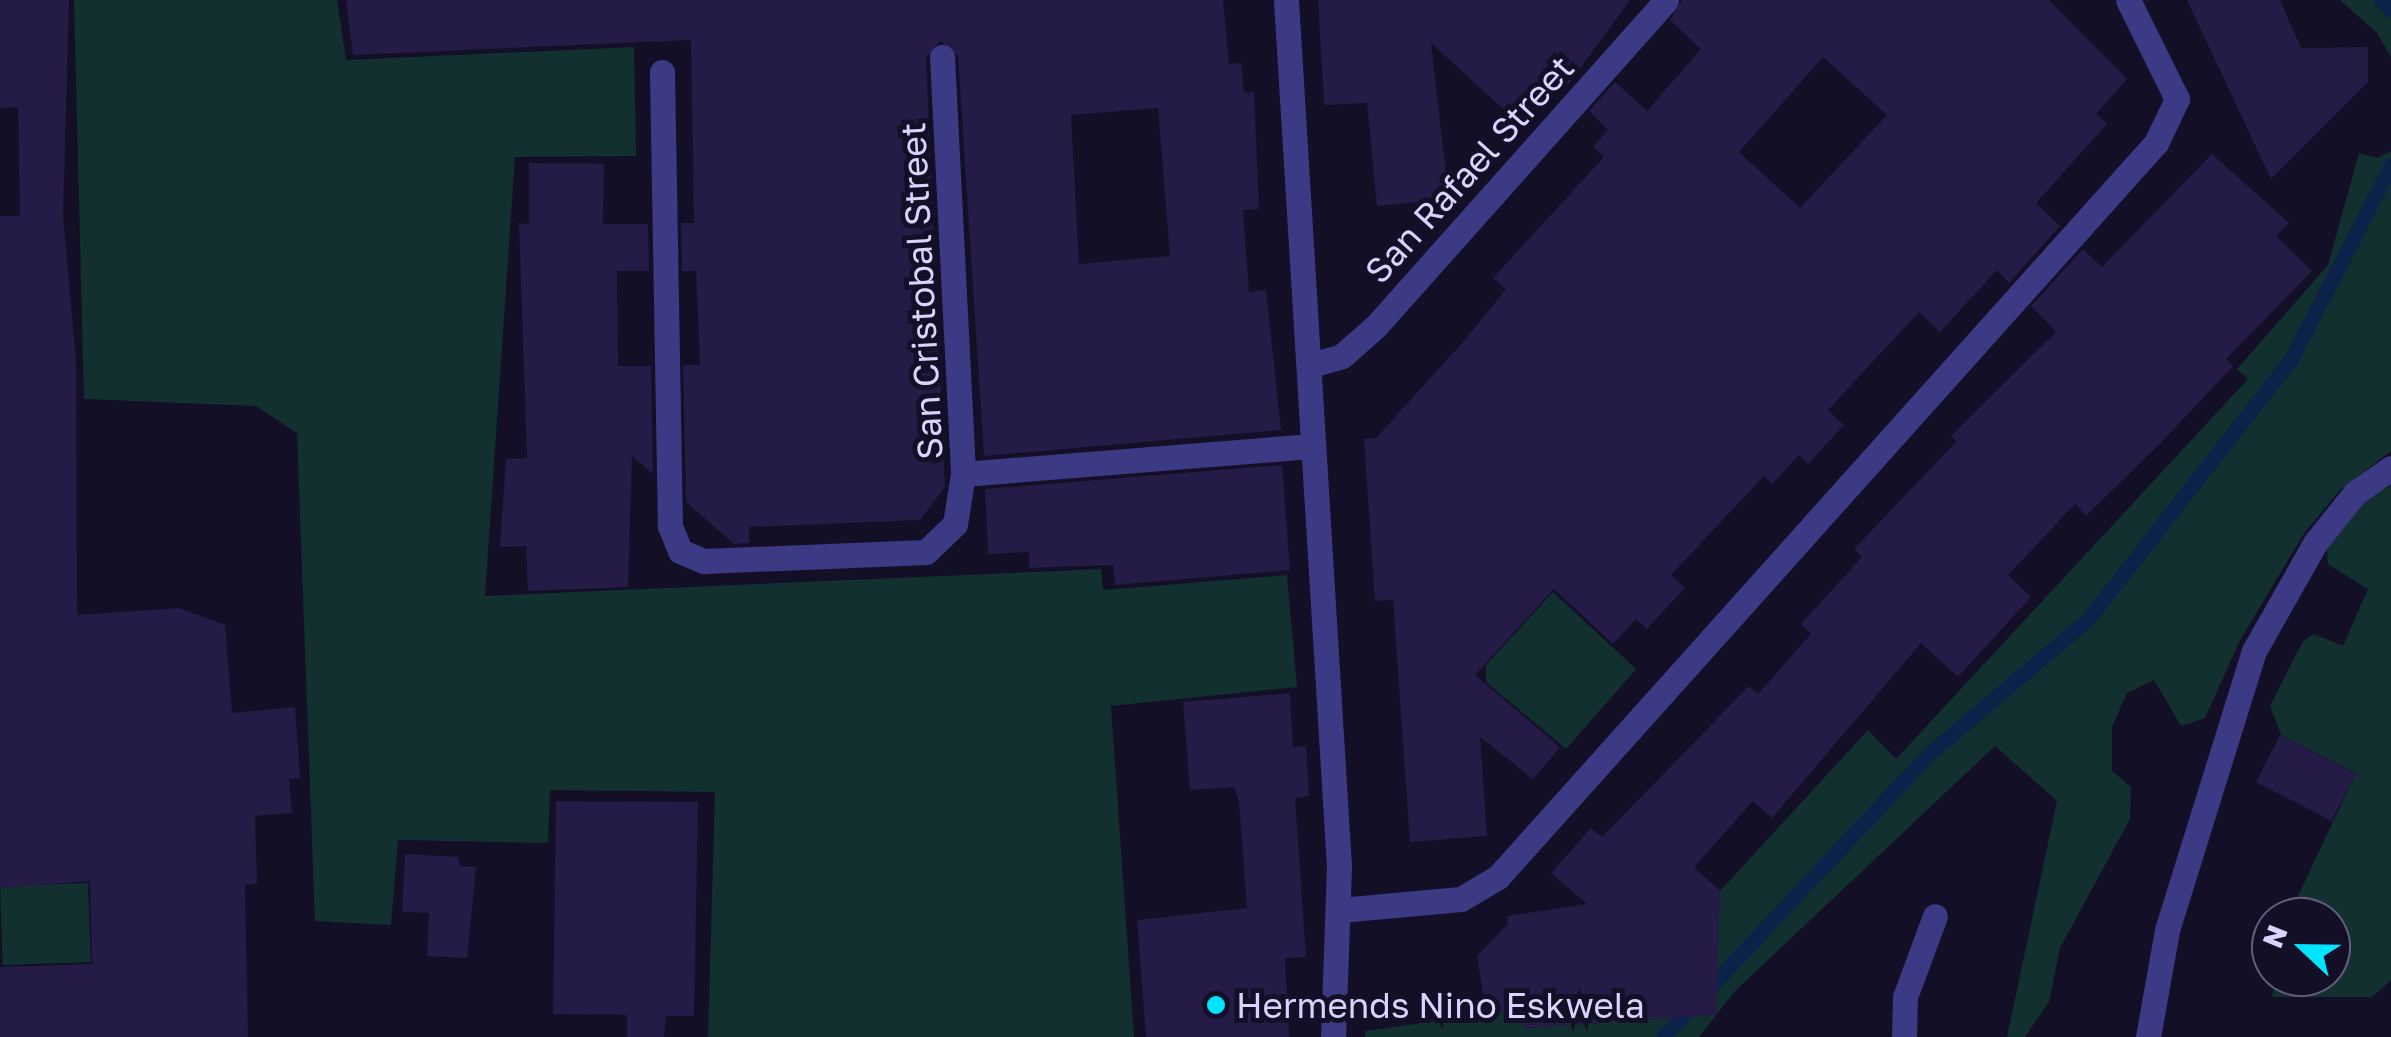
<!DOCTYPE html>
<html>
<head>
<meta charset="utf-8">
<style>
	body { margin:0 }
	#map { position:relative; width:2391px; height:1037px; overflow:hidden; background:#130f26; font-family:"Golos Text",sans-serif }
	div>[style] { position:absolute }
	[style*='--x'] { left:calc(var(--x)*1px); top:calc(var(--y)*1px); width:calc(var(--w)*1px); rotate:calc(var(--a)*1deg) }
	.green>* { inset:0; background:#12302f; transform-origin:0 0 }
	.stream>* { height:15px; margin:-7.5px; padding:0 7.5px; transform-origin:7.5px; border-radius:7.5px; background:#0c2248 }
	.building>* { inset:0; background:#241b47; transform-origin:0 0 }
	.service>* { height:25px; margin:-12.5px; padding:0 12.5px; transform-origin:12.5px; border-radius:12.5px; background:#3d3a85 }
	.minor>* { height:25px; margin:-12.5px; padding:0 12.5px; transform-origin:12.5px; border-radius:12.5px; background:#3d3a85 }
	.dots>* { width:28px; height:28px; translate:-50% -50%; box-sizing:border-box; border:5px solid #130f26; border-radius:50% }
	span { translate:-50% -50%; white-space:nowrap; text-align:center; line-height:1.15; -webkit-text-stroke:10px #130f26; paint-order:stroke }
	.street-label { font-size:35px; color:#d9d4ff }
	.poi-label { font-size:35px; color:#d9d4ff }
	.left { translate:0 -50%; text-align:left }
	.north { position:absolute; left:2251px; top:897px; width:100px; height:100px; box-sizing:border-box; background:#130f26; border:2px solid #625e7d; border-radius:50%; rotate:292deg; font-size:28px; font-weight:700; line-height:40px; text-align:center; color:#d9d4ff }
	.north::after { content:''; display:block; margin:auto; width:35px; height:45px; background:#00e5ff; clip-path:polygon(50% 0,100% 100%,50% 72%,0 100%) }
</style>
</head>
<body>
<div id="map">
	<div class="green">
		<i style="clip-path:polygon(74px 0,337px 0,346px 60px,634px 47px,636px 156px,515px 157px,485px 596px,1101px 569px,1103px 590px,1287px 575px,1297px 687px,1111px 706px,1134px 1037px,708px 1037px,715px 792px,550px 790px,548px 843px,398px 840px,391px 925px,315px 921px,297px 433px,256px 406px,84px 399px)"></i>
		<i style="clip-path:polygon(2340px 0,2391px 0,2391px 57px,2377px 33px)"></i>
		<i style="clip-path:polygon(2391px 151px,2391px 451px,2340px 490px,2305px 532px,2240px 640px,2205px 718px,2181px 726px,2154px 680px,2127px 693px,2112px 727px,2112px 771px,2131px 787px,2130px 819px,2060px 948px,2049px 1002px,2025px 1037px,2007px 1037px,2057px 801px,1995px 746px,1735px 991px,1699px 1037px,1365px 1037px,1365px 1031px,1521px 1009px,1525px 1028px,1656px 1019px,1720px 891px,1868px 730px,1896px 759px,2248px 379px,2237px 369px,2328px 265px,2359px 153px,2377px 158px)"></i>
		<i style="clip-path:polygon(2391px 485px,2391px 980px,2372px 997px,2272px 997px,2276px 977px,2331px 977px,2331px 917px,2288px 917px,2356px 773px,2281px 735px,2270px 706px,2303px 641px,2314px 634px,2343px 646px,2368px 589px,2328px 564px,2327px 549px,2354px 507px)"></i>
		<i style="clip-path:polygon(1553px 592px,1636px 669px,1566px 749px,1486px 682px,1486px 665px)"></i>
		<i style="left:88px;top:883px;width:79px;height:88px;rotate:88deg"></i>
	</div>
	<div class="stream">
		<i style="--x:2381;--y:0;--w:14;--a:45"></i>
		<i style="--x:1663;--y:1037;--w:390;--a:-46.8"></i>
		<i style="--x:1930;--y:753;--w:207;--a:-40.3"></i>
		<i style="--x:2088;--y:619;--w:330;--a:-52"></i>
		<i style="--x:2291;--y:359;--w:218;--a:-62.7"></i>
	</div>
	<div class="building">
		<i style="clip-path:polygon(0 0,69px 0,63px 215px,76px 362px,77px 615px,179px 608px,225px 625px,232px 713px,295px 707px,300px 778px,289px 779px,292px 813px,255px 816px,257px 884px,245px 885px,248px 1037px,0 1037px,0 967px,92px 964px,90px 881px,0 888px,0 216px,20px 216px,18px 107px,0 108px)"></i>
		<i style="clip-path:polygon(evenodd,346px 0,1223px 0,1229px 64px,1241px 63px,1244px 93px,1254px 92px,1259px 209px,1243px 210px,1249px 292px,1266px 290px,1281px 430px,984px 456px,958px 56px,940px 41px,926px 58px,945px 487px,920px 520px,749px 527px,749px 543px,734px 544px,686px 502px,683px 365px,700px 365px,696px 271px,682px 271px,681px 223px,694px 223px,691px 40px,353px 55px,346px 0,1158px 108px,1170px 256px,1079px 264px,1071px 115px,1158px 108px)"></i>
		<i style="clip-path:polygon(1318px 0,1630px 0,1565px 89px,1549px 74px,1511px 116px,1431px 43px,1449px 199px,1377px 206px,1367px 103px,1324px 105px)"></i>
		<i style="clip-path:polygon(evenodd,1682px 0,2049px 0,2127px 79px,2096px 114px,2107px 124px,2036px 203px,2060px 226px,2009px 283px,1997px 270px,1940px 332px,1919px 312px,1828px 410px,1844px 425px,1808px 464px,1799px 455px,1772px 484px,1764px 476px,1671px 575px,1685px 588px,1647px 629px,1636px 619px,1613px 644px,1554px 589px,1475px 675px,1560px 747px,1533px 779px,1480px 737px,1487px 836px,1410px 842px,1393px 600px,1375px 601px,1364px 439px,1376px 438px,1463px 342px,1506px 289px,1493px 278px,1604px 157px,1593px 147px,1608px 130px,1589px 111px,1615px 82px,1647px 111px,1701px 49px,1670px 20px,1682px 0,1823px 57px,1887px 115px,1800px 208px,1739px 152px,1823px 57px)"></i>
		<i style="clip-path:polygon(2187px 0,2280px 0,2301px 48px,2368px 47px,2368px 82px,2271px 179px)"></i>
		<i style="clip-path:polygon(2212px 154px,2289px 223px,2276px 236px,2312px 271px,2226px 359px,2233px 366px,2160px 444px,2086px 516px,2075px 504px,2008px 575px,2031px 597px,1958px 677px,1921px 643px,1772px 818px,1753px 801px,1694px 867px,1720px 891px,1716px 1015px,1524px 1028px,1521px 1009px,1486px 1014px,1477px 956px,1508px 924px,1507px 916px,1587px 904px,1551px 873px,1591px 828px,1602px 837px,1749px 686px,1758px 694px,1811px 634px,1801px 624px,1862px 557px,1854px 549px,1956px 442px,1951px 436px,2056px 332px,2031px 306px,2083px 249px,2102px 267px)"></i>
		<i style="clip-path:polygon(529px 163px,604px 164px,603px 224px,648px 224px,649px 271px,617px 271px,618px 366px,651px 366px,653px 474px,632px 456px,628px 587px,528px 591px,526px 546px,500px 547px,506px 459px,527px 458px,519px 223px,529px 224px)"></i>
		<i style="clip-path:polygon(1282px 465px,1290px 570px,1115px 585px,1113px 565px,1029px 568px,1029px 552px,988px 554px,985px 489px)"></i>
		<i style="clip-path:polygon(1290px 693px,1293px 747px,1306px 746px,1309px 796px,1295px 798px,1306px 957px,1285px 958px,1289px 1037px,1146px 1037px,1137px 920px,1247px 908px,1239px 802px,1234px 787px,1190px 790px,1183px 702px)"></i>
		<i style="left:2280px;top:735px;width:85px;height:53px;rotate:27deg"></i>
		<i style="clip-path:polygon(556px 801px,698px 802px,694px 1016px,666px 1016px,664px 1037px,627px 1037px,627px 1015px,553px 1014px)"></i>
		<i style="clip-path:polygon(405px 854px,459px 857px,459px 866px,476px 867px,467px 958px,427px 956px,429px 913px,402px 912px)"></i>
	</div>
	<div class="service">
		<i style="--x:1904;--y:1037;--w:40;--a:-88.6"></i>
		<i style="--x:1905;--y:997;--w:86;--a:-69.7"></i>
		<i style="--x:2148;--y:1037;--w:109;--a:-79.9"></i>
		<i style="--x:2167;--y:930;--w:292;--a:-72.7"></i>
		<i style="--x:2254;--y:651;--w:124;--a:-60.5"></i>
		<i style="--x:2315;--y:543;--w:64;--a:-51.3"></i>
		<i style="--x:2355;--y:493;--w:44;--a:-34.8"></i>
	</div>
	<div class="minor">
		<i style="--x:1286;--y:0;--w:868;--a:86.5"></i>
		<i style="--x:1339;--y:866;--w:171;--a:92"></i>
		<i style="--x:942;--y:57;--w:418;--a:87.1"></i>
		<i style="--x:963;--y:474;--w:351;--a:-4.6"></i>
		<i style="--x:662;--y:72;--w:454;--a:89"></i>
		<i style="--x:670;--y:526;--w:27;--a:68"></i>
		<i style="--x:680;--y:551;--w:26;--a:23"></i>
		<i style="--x:704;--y:561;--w:222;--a:-2.3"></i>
		<i style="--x:926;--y:552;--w:40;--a:-44"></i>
		<i style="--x:955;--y:524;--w:51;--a:-80.9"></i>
		<i style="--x:1311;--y:365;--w:32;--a:-16"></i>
		<i style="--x:1342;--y:356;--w:45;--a:-41.4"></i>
		<i style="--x:1376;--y:326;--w:436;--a:-48.3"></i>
		<i style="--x:1340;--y:910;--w:121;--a:-5.2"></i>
		<i style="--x:1461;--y:899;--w:43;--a:-30.7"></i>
		<i style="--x:1498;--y:877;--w:986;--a:-48.13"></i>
		<i style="--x:2156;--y:143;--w:49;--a:-64.5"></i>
		<i style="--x:2177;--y:99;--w:110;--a:-116.3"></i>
	</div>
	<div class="dots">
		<i style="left:1216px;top:1005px;background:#00e5ff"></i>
	</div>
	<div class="street-label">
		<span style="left:1469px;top:169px;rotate:-48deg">San Rafael Street</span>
		<span style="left:921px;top:291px;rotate:-93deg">San Cristobal Street</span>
	</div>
	<div class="poi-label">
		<span class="left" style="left:1236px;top:1005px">Hermends Nino Eskwela</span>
	</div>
	<div class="north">N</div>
</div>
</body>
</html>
